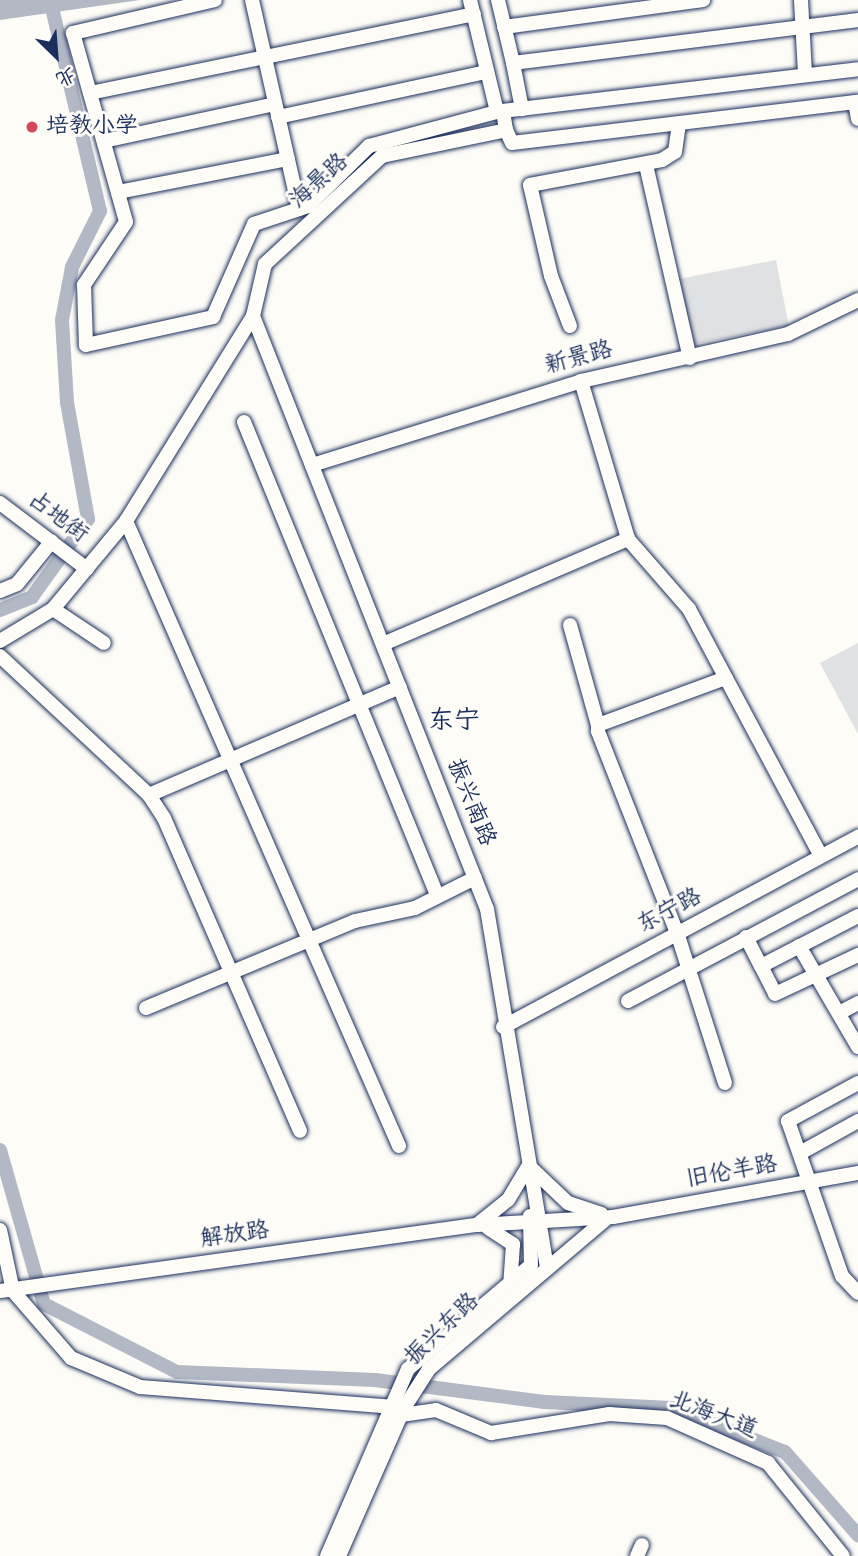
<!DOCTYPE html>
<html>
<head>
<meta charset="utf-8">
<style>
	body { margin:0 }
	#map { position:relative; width:858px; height:1556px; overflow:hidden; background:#fdfcf7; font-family:"Indie Flower","LXGW WenKai TC",sans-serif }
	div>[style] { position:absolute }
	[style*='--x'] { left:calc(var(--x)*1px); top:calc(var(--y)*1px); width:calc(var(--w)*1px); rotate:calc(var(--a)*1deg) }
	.green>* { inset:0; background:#e0e1e3; transform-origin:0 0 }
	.water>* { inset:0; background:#b3b8c5 }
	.canal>* { height:14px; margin:-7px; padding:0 7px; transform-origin:7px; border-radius:7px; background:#b3b8c5 }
	.roads { filter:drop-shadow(0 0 2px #1b2f5e) drop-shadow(0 0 2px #1b2f5e) }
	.minor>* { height:14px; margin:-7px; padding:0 7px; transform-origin:7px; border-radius:7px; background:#fdfcf7 }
	.dots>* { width:19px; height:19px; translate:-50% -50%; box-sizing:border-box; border:4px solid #fdfcf7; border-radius:50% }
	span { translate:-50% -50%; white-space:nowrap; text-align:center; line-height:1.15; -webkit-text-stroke:6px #fdfcf7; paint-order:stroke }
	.poi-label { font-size:23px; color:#1b2f5e }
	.left { translate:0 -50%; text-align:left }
	.street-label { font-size:23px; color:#1b2f5e }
	.quarter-label { font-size:26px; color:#1b2f5e }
	.north { position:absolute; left:21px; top:21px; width:70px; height:70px; -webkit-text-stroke:5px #fdfcf7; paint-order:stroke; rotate:155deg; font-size:19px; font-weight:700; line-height:28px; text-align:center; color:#1b2f5e }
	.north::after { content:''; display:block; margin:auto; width:24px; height:32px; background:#1b2f5e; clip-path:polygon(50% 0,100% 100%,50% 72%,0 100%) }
</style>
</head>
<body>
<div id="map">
	<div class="green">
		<i style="left:776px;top:260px;width:67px;height:99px;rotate:79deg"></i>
		<i style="clip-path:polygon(858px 643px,858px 734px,820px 663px)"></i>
	</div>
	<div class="water">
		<i style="clip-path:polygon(0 0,140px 0,0 20px)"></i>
	</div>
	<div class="canal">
		<i style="--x:0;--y:610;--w:35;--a:-22"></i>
		<i style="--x:32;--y:597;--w:96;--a:-54.3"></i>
		<i style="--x:88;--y:519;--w:119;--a:-100.2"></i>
		<i style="--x:67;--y:402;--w:82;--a:-93.5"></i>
		<i style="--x:62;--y:320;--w:54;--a:-79.3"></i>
		<i style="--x:72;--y:267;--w:63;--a:-63.4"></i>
		<i style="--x:100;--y:211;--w:217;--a:-103.3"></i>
		<i style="--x:0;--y:1150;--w:160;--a:74.1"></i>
		<i style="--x:44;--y:1304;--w:149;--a:27.1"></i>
		<i style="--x:177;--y:1372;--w:198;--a:2.3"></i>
		<i style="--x:375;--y:1380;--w:171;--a:7.4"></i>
		<i style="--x:545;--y:1402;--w:127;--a:2.7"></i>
		<i style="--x:672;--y:1408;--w:121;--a:21.3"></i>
		<i style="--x:785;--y:1452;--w:111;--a:48.7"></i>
	</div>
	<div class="roads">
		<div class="minor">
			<i style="--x:215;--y:0;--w:146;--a:166.9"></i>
			<i style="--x:73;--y:33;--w:196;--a:74.3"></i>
			<i style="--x:126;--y:222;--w:76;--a:123.7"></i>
			<i style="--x:84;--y:285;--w:60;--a:88.1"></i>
			<i style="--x:86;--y:345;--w:130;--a:-12.4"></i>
			<i style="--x:213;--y:317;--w:102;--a:-66.2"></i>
			<i style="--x:254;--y:224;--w:57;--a:-18.4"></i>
			<i style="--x:308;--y:206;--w:86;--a:-44.5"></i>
			<i style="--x:369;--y:146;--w:132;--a:-14.9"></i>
			<i style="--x:252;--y:0;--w:214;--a:77.3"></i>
			<i style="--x:470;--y:0;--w:115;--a:76.4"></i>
			<i style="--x:497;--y:112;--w:6;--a:-9"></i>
			<i style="--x:498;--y:0;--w:65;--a:76.6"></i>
			<i style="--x:513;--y:63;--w:348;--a:-7.1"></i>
			<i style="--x:801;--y:0;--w:75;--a:86.9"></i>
			<i style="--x:504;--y:27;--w:201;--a:-7.7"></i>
			<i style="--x:513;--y:63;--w:47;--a:78.9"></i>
			<i style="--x:90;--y:93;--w:392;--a:-11.6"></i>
			<i style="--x:855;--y:102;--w:17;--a:80"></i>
			<i style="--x:278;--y:117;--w:214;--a:-12.2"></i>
			<i style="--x:506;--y:130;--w:14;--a:65"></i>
			<i style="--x:512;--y:143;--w:348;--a:-6.8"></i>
			<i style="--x:104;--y:141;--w:175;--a:-12.2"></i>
			<i style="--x:646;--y:165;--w:198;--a:77.2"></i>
			<i style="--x:118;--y:192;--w:173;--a:-11"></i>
			<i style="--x:253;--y:316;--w:637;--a:68.47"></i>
			<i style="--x:487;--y:909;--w:362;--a:80.5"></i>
			<i style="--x:570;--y:326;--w:53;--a:-110.8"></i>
			<i style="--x:551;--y:276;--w:93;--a:-103"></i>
			<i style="--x:530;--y:185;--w:134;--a:-10.7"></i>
			<i style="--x:662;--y:160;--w:15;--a:-32"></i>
			<i style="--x:675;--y:152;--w:29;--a:-82"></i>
			<i style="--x:581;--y:381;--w:165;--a:73.4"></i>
			<i style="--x:244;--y:422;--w:511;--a:67.8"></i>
			<i style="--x:312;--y:465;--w:282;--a:-17.3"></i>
			<i style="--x:581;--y:381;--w:212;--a:-12.8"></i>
			<i style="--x:788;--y:334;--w:78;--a:-25.9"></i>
			<i style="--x:0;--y:503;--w:109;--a:37.2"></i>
			<i style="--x:126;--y:521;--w:682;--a:66.4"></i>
			<i style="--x:0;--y:591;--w:18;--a:-22"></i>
			<i style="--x:17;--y:584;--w:55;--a:-50.9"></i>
			<i style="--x:53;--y:609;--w:61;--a:33.7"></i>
			<i style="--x:570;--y:625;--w:104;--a:74.4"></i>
			<i style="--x:0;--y:641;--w:62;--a:-31.1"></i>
			<i style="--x:53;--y:609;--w:114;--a:-50.3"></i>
			<i style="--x:126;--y:521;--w:241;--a:-58.2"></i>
			<i style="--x:253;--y:316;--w:53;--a:-77"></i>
			<i style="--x:265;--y:264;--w:159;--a:-42.7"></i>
			<i style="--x:382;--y:156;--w:127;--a:-11.8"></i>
			<i style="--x:506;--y:130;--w:19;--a:-99"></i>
			<i style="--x:503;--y:111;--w:357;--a:-6.7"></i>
			<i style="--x:383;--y:644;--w:267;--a:-23.2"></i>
			<i style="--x:628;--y:539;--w:93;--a:48.9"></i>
			<i style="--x:689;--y:609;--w:280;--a:61.9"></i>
			<i style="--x:0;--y:656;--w:204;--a:43"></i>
			<i style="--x:149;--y:795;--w:27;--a:57"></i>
			<i style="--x:164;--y:818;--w:341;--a:66.5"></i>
			<i style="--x:149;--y:795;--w:273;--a:-23.3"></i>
			<i style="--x:858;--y:916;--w:109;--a:152.7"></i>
			<i style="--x:761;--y:966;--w:31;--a:63"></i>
			<i style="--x:775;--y:994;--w:92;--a:-25.2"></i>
			<i style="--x:746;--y:937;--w:33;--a:63"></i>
			<i style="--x:799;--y:946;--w:117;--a:59.7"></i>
			<i style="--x:628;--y:1001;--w:260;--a:-27.9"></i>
			<i style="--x:146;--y:1008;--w:226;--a:-22.6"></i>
			<i style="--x:355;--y:921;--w:61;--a:-12.2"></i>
			<i style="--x:415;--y:908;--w:67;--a:-26.6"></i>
			<i style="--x:841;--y:1012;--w:19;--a:-28"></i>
			<i style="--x:503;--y:1027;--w:403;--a:-28.2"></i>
			<i style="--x:725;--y:1083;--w:157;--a:-107.7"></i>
			<i style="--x:677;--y:933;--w:217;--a:-111.4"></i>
			<i style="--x:598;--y:731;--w:6;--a:-90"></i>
			<i style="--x:598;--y:725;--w:136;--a:-20.2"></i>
			<i style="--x:858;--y:1083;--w:80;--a:151.5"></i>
			<i style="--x:788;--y:1121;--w:164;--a:70.8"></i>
			<i style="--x:842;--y:1276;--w:23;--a:47"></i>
			<i style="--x:800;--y:1153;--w:66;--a:-28.9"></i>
			<i style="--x:530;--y:1167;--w:52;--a:43.5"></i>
			<i style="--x:568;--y:1203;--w:35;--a:18"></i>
			<i style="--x:478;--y:1224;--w:38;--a:-39"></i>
			<i style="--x:508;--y:1200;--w:41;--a:-59"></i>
			<i style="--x:488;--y:1228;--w:30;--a:33"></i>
			<i style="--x:513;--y:1244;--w:39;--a:94"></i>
			<i style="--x:0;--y:1230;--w:62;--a:78"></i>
			<i style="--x:13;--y:1291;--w:89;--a:49.1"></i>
			<i style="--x:71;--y:1358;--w:75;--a:22.8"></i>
			<i style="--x:140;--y:1387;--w:265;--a:4.5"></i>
			<i style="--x:0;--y:1291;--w:482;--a:-7.9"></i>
			<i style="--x:477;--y:1225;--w:136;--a:-3.4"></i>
			<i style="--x:613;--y:1217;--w:249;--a:-10.2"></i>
			<i style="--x:401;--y:1415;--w:35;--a:-8"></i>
			<i style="--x:436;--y:1410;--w:60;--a:22.7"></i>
			<i style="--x:491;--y:1433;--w:120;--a:-9.1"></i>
			<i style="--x:609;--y:1414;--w:58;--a:3.9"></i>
			<i style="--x:667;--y:1418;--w:111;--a:24"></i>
			<i style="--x:768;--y:1463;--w:119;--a:51.1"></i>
			<i style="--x:327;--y:1556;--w:204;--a:-66.6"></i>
			<i style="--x:408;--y:1369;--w:161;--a:-40.2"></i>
			<i style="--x:531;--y:1265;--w:49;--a:-91.2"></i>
			<i style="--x:339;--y:1556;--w:162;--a:-66.3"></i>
			<i style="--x:404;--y:1408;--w:46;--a:-57.3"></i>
			<i style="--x:429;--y:1369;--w:231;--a:-40.3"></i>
			<i style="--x:637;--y:1556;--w:12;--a:-66"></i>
		</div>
	</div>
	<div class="dots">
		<i style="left:32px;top:127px;background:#d1495b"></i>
	</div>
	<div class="poi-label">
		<span class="left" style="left:46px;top:127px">培教小学</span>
	</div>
	<div class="street-label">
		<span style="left:320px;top:182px;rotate:-42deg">海景路</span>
		<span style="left:579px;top:359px;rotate:-15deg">新景路</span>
		<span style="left:57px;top:518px;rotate:37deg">占地街</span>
		<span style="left:470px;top:803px;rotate:68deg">振兴南路</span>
		<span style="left:670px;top:912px;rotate:-28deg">东宁路</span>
		<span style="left:732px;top:1173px;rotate:-10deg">旧伦羊路</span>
		<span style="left:235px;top:1236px;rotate:-8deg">解放路</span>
		<span style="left:443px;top:1330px;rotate:-44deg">振兴东路</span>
		<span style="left:713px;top:1416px;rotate:21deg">北海大道</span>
	</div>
	<div class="quarter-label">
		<span style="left:454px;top:723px">东宁</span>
	</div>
	<div class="north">北</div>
</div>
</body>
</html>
